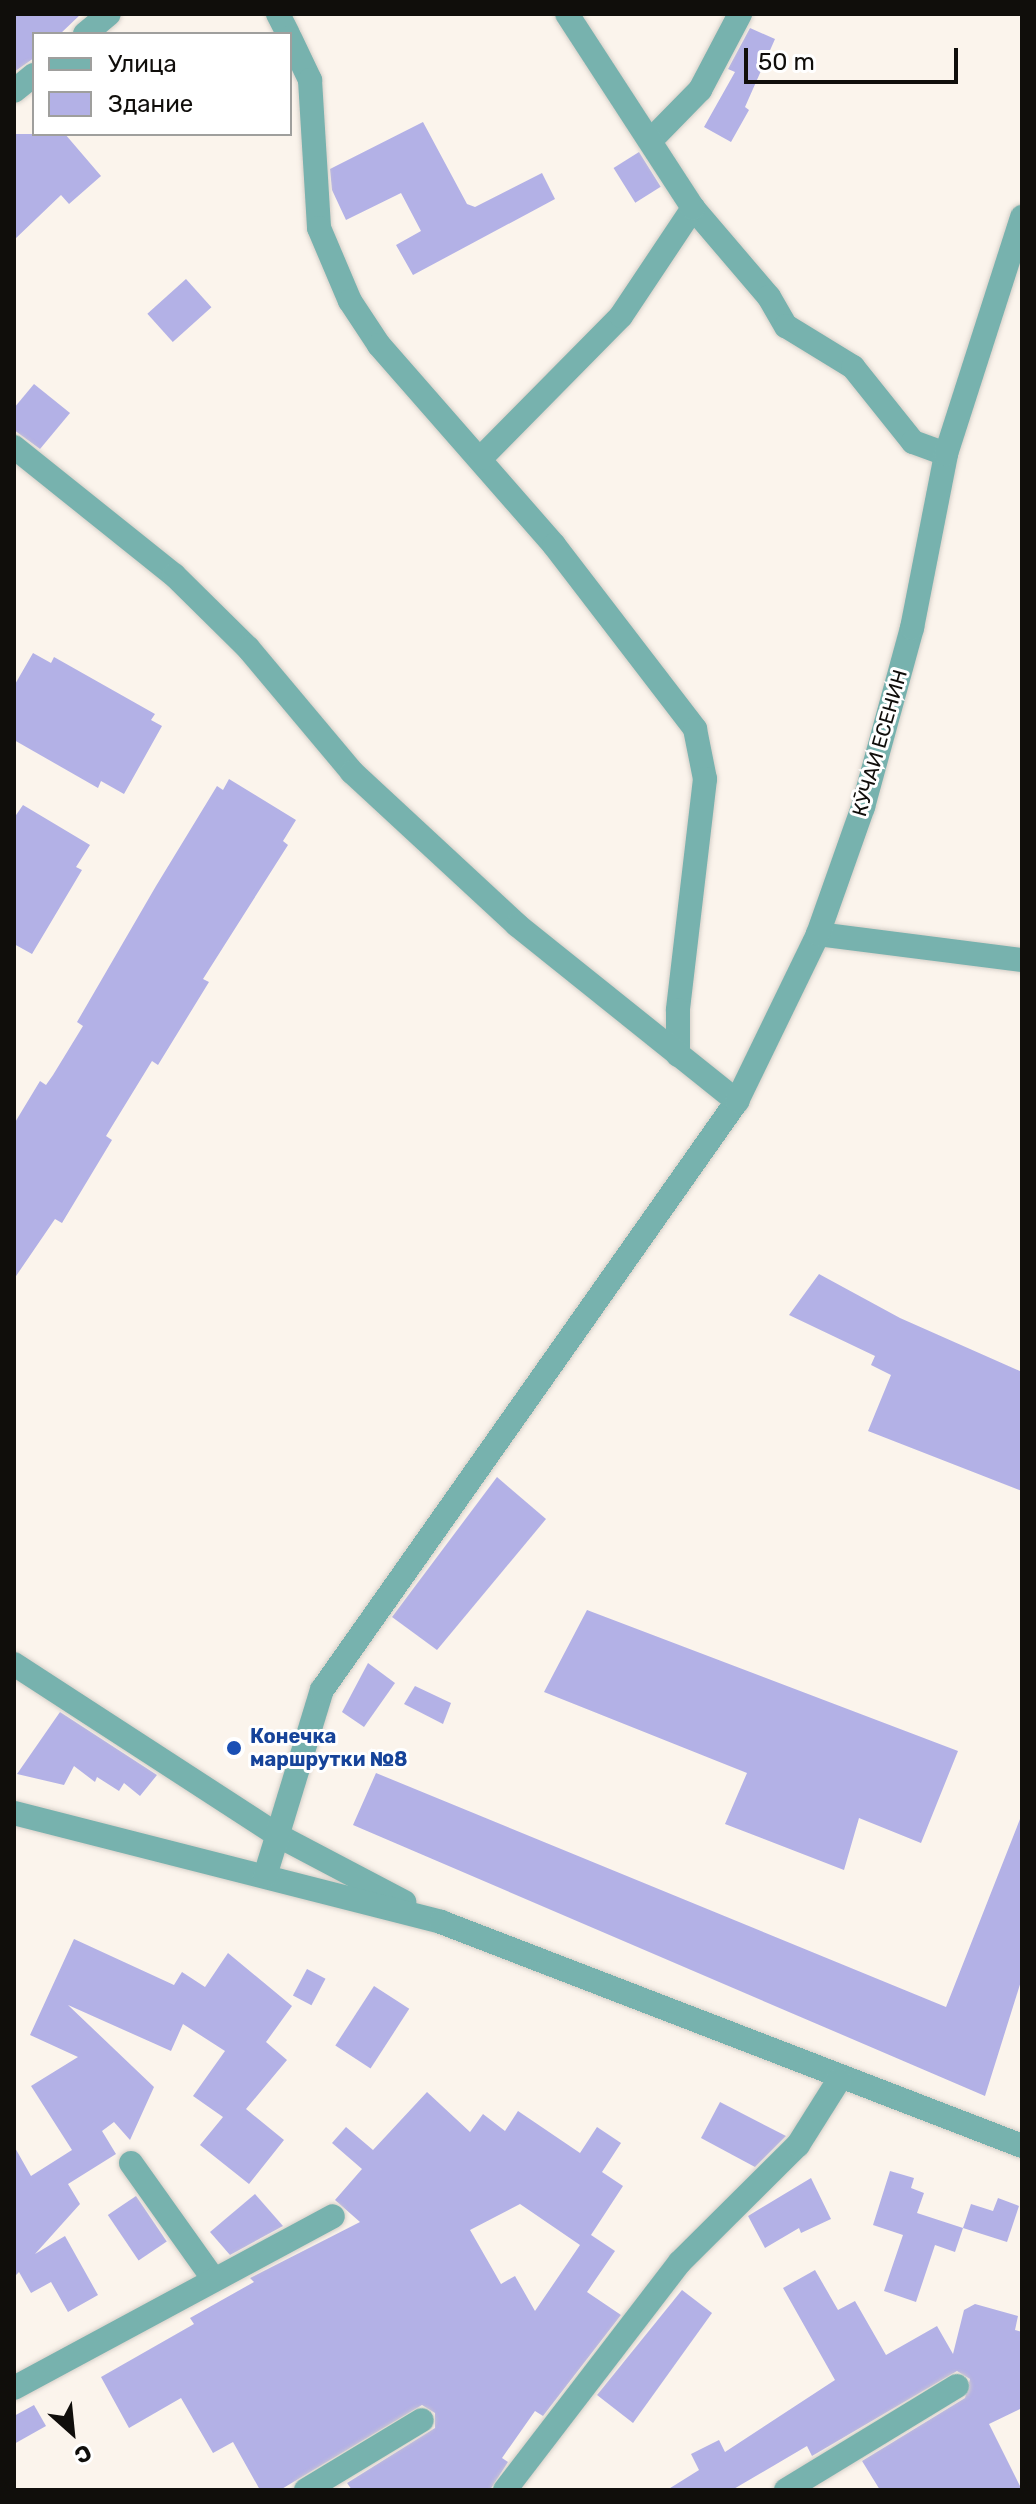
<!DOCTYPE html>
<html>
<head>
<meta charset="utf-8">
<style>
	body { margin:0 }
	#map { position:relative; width:1036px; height:2504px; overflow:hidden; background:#fbf4ec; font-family:Rubik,sans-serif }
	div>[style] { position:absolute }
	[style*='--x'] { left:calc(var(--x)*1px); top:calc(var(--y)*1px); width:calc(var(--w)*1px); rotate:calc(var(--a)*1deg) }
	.building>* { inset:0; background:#b3b1e6; transform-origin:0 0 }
	.roads { filter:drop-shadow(0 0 2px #d5cfc8) drop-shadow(0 0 2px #d5cfc8) }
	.minor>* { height:24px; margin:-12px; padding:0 12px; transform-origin:12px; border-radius:12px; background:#77b2ae }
	.dots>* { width:22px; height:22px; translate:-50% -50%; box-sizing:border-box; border:4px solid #fff; border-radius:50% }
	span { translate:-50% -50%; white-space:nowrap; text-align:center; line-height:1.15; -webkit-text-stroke:6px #fff; paint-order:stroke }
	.street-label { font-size:20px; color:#100e0b }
	.transit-label { font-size:20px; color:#164399; font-weight:700 }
	.left { translate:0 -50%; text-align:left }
	.frame { position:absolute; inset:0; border:16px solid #100e0b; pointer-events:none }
	.legend { position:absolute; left:32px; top:32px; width:260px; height:104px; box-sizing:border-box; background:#fff; border:2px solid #9f9f9d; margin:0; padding:10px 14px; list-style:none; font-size:24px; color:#100e0b }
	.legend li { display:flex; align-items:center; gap:16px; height:40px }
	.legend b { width:40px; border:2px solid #9f9f9d }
	.north { position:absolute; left:32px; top:2392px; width:80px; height:80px; -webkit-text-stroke:6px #fff; paint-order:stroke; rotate:153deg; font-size:22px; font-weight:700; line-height:32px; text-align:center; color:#100e0b }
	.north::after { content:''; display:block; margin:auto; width:28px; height:36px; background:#100e0b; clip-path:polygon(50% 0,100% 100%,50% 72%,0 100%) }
	.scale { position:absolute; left:744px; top:48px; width:214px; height:36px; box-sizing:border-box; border:4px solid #100e0b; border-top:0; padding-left:10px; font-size:24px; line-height:28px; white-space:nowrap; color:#100e0b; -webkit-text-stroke:6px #fff; paint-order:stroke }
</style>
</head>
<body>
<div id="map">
	<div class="building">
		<i style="clip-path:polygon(14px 14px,81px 14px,60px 34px,34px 34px,34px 58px,14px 72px)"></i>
		<i style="clip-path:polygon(750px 28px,775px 39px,745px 107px,749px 110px,731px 142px,704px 127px,735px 72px,728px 69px)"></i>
		<i style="clip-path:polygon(423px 122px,467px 204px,475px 207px,542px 173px,555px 199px,413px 275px,396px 245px,421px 231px,401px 193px,346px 220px,332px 190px,330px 169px)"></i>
		<i style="clip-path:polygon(14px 134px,65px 134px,101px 176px,69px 204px,61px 195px,14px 240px)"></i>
		<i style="left:639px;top:152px;width:41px;height:30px;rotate:58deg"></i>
		<i style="left:186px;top:279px;width:38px;height:52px;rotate:48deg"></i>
		<i style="clip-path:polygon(34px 384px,70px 413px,40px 449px,14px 430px,14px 408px)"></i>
		<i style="clip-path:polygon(33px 653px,51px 663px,54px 657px,155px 714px,151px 720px,162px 726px,124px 794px,101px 781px,98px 788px,14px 740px,14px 686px)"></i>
		<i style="clip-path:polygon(229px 779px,296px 820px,283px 841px,288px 845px,203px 979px,209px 982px,158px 1065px,152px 1061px,106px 1136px,112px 1140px,62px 1223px,55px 1219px,14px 1279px,14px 1124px,40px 1081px,46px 1085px,53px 1075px,83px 1026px,77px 1022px,156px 886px,217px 786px,223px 790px)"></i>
		<i style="clip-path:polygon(23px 805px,90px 845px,76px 867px,82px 870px,32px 954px,14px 944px,14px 818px)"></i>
		<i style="clip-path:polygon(819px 1274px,900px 1318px,1022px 1372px,1022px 1491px,868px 1431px,891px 1375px,871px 1365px,875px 1356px,789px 1315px)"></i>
		<i style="clip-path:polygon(497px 1477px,546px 1519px,437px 1650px,392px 1617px)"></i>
		<i style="clip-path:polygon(587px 1610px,958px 1751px,921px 1843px,859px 1818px,844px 1870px,725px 1824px,747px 1773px,544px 1692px)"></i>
		<i style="clip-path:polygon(368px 1663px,395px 1683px,364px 1727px,342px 1712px)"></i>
		<i style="clip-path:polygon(415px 1686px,451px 1703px,443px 1724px,404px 1704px)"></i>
		<i style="clip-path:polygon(60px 1712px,157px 1775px,140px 1796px,124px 1783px,119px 1791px,97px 1777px,95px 1782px,74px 1766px,64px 1785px,17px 1774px)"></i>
		<i style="clip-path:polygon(376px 1773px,946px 2007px,1022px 1814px,1022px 1978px,985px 2096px,353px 1825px)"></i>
		<i style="clip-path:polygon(74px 1939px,174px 1985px,182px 1972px,205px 1987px,228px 1953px,292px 2006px,266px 2042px,287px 2060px,246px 2109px,284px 2140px,249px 2184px,200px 2145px,223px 2117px,193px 2096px,225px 2051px,183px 2024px,171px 2051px,68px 2005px,154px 2087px,130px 2140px,114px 2122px,102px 2131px,116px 2154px,68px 2184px,80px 2204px,35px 2254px,65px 2236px,98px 2295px,68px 2312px,51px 2282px,31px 2293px,19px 2272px,14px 2277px,14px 2146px,31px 2176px,72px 2150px,31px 2086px,78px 2057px,30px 2035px)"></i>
		<i style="left:307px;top:1969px;width:21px;height:30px;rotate:28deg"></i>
		<i style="left:374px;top:1986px;width:42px;height:71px;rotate:33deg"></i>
		<i style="clip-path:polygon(evenodd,427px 2092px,470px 2132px,483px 2114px,505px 2131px,518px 2111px,580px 2153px,597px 2127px,621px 2143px,602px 2172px,623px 2186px,591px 2235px,615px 2251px,587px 2292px,621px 2315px,543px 2416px,535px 2411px,502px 2458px,508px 2462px,490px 2490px,352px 2490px,347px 2483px,435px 2428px,435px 2413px,422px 2405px,280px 2490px,260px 2490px,233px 2442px,213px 2453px,181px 2398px,129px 2428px,101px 2377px,194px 2324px,190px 2318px,254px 2282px,250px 2278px,360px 2222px,335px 2200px,362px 2169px,332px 2143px,346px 2127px,373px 2150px,427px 2092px,520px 2204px,580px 2245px,535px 2311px,515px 2276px,501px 2284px,470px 2230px,520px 2204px)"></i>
		<i style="clip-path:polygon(720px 2102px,786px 2136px,755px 2167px,701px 2138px)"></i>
		<i style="clip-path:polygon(890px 2171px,914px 2178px,911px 2188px,924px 2193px,917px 2213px,963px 2228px,955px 2252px,935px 2245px,916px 2302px,884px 2291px,903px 2235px,873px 2225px)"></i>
		<i style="clip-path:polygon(811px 2178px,831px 2219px,801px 2233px,799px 2228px,765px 2248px,748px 2216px)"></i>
		<i style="clip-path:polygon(255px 2194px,283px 2226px,230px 2255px,210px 2232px)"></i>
		<i style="left:136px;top:2196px;width:55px;height:34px;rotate:56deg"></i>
		<i style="clip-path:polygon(998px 2198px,1019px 2206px,1007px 2242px,963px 2228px,971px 2204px,993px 2211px)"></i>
		<i style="clip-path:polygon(815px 2270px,838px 2310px,855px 2301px,886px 2355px,937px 2326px,953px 2354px,964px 2310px,975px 2304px,1018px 2316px,1015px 2330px,1022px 2332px,1022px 2408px,989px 2424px,1022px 2490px,880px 2490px,862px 2461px,965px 2398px,970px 2379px,957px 2371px,812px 2456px,807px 2446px,732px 2490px,667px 2490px,699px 2470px,691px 2454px,719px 2440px,725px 2452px,835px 2380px,783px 2288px)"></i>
		<i style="clip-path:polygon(682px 2290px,712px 2313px,633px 2423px,597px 2395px)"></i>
		<i style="clip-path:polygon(34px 2405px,46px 2426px,14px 2444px,14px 2416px)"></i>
	</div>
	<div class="roads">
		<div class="minor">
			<i style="--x:278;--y:14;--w:22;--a:63"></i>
			<i style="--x:85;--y:34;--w:31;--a:-40"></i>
			<i style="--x:290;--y:38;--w:47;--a:64.5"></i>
			<i style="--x:310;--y:80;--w:148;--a:86.5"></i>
			<i style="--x:319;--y:228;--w:79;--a:67"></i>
			<i style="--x:350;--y:301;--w:53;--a:56.6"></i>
			<i style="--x:379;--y:345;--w:266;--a:48.8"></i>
			<i style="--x:554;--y:545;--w:232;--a:52.5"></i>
			<i style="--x:695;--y:729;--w:51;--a:78.7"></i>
			<i style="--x:705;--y:779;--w:233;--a:96.7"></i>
			<i style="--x:678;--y:1010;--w:45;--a:90"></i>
			<i style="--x:14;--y:91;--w:26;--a:-39"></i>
			<i style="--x:652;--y:139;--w:69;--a:-45.6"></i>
			<i style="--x:700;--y:90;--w:86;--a:-62.2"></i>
			<i style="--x:693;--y:208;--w:117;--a:49.5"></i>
			<i style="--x:769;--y:297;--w:34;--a:60"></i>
			<i style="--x:786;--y:326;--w:79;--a:31.5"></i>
			<i style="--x:853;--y:367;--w:96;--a:51.3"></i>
			<i style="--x:913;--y:442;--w:35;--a:20"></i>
			<i style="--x:14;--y:447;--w:205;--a:38.7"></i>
			<i style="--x:174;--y:575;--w:104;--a:44.6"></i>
			<i style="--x:248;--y:648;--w:162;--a:50"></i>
			<i style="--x:352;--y:772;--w:225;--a:42.8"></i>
			<i style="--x:517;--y:925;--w:282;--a:38.7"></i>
			<i style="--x:481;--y:458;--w:199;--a:-45.4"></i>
			<i style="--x:621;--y:316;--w:130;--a:-56.3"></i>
			<i style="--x:693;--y:208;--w:231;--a:-123"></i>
			<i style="--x:818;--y:934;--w:206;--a:7.3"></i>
			<i style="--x:14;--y:1664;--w:314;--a:33"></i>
			<i style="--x:277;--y:1835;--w:144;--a:27.8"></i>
			<i style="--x:14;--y:1813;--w:441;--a:14.3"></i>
			<i style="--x:441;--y:1922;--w:623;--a:21.08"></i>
			<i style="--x:265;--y:1876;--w:195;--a:-73"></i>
			<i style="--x:322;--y:1690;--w:721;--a:-54.83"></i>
			<i style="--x:737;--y:1101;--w:186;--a:-64.1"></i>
			<i style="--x:818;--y:934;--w:135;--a:-70.5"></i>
			<i style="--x:863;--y:807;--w:186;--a:-74.7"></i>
			<i style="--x:912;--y:628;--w:177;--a:-78.9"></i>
			<i style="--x:946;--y:454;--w:249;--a:-72.2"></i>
			<i style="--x:131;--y:2163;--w:143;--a:54.6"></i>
			<i style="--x:14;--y:2388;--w:362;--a:-28.3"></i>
			<i style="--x:306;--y:2490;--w:135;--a:-31.1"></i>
			<i style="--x:505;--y:2490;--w:287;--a:-52.5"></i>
			<i style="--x:680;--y:2262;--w:166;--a:-44.8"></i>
			<i style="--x:798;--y:2145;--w:77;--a:-57.8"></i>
			<i style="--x:786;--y:2490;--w:200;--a:-31.3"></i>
		</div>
	</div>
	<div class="dots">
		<i style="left:234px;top:1748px;background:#1a4fb4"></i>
	</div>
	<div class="street-label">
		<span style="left:880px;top:743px;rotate:-74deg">КӮЧАИ ЕСЕНИН</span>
	</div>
	<div class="transit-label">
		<span class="left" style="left:250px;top:1748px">Конечка<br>маршрутки №8</span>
	</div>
	<div class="frame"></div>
	<ul class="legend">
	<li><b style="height:10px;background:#77b2ae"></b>Улица</li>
	<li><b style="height:22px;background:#b3b1e6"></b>Здание</li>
	</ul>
	<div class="north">С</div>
	<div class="scale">50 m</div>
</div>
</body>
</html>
